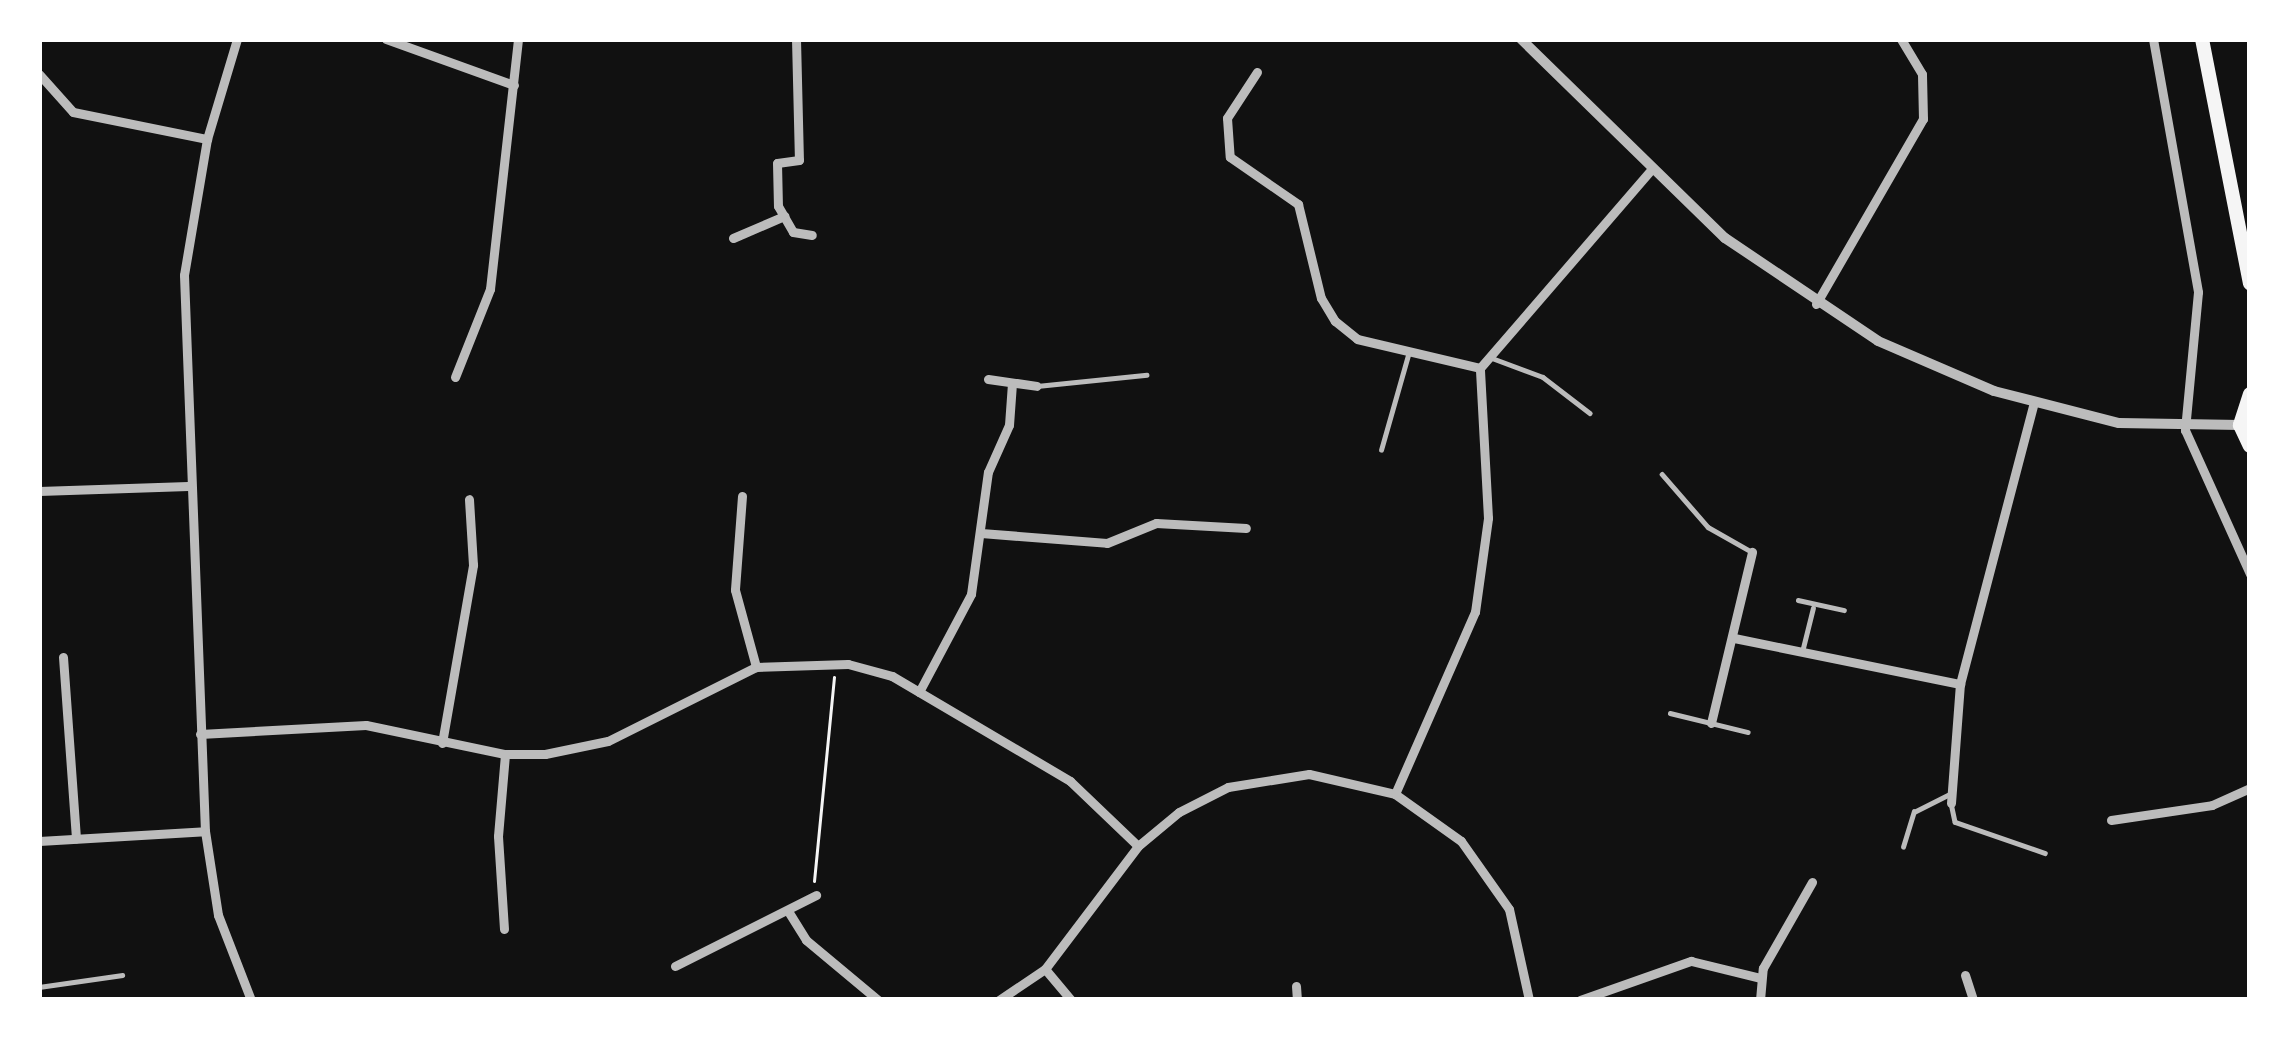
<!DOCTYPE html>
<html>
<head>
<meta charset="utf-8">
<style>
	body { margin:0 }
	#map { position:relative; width:2289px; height:1039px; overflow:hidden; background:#111; font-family:"Golos Text",sans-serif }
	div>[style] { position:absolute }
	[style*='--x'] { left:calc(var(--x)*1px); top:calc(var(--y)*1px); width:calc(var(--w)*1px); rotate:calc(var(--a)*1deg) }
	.path>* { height:3px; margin:-1.5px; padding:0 1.5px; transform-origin:1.5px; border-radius:1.5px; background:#f5f5f5 }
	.service>* { height:4.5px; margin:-2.25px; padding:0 2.25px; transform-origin:2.25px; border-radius:2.25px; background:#bcbcbc }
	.minor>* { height:9px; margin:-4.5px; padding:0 4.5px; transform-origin:4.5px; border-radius:4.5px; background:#bcbcbc }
	.tertiary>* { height:10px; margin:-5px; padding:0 5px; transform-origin:5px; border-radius:5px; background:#bcbcbc }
	.primary>* { height:14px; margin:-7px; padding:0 7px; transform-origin:7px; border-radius:7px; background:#f5f5f5 }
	span { translate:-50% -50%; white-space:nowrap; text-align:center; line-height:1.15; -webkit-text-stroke:10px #fff; paint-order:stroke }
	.frame { position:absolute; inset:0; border:42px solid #fff; pointer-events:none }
</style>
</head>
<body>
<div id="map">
	<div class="path">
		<i style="--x:814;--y:881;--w:205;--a:-84.4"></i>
	</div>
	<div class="service">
		<i style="--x:1492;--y:358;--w:54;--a:20.4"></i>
		<i style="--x:1543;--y:377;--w:59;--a:37.5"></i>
		<i style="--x:1037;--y:386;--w:110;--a:-5.8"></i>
		<i style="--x:1381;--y:450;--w:102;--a:-74.1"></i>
		<i style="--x:1662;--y:474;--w:70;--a:49"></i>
		<i style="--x:1708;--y:527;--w:51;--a:29.6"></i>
		<i style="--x:1798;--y:600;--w:47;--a:12.3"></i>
		<i style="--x:1802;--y:652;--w:45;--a:-76"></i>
		<i style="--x:1670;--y:713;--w:80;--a:13.7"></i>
		<i style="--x:1951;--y:803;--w:19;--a:78"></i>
		<i style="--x:1955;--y:822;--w:95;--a:19"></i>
		<i style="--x:1903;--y:847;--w:37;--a:-73"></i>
		<i style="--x:1914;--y:812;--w:40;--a:-26.6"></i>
		<i style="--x:39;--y:987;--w:84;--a:-8.2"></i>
	</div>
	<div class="minor">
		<i style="--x:237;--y:39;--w:104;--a:106.7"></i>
		<i style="--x:207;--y:139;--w:138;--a:99.6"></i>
		<i style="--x:184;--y:275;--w:556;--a:87.84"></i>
		<i style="--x:205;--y:831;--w:85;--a:81.2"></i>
		<i style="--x:218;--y:915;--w:91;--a:68.8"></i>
		<i style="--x:386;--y:39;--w:136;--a:19.8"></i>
		<i style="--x:796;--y:39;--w:121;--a:88.6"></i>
		<i style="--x:799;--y:160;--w:22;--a:172"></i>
		<i style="--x:777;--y:163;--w:43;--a:88.7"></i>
		<i style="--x:778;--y:206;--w:30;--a:60"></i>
		<i style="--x:793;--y:232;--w:19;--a:9"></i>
		<i style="--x:2153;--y:39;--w:257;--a:79.9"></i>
		<i style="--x:2198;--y:292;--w:139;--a:95.4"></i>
		<i style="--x:2185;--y:430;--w:158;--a:65.7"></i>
		<i style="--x:1257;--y:72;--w:55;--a:123.1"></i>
		<i style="--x:1227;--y:118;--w:39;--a:86"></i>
		<i style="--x:1230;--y:157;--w:83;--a:34.7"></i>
		<i style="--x:1298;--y:204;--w:97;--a:76.3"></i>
		<i style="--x:1321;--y:298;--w:27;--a:59"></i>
		<i style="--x:1335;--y:321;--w:28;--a:39"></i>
		<i style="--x:1357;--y:339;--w:126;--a:13.3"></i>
		<i style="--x:39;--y:74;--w:51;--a:48.2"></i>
		<i style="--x:73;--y:112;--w:137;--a:11.4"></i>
		<i style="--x:733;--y:238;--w:56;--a:-23.3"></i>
		<i style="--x:1816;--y:304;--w:214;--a:-60"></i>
		<i style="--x:1923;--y:119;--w:45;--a:-91.3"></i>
		<i style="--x:1922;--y:74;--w:41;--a:-121"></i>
		<i style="--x:455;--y:377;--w:95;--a:-68.3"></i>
		<i style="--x:490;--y:289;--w:252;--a:-83.6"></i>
		<i style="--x:988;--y:379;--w:49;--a:8.1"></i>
		<i style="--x:39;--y:491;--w:149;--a:-1.9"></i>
		<i style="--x:742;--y:496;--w:94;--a:94.3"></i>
		<i style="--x:735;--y:590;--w:80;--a:74.7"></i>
		<i style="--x:981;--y:533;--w:126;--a:4.5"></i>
		<i style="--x:1107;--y:543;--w:53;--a:-22.2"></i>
		<i style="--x:1156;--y:523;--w:90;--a:3.2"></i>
		<i style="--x:1734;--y:638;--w:231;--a:11.5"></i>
		<i style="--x:63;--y:657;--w:182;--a:85.9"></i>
		<i style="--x:919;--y:692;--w:111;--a:-62"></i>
		<i style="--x:971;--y:594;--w:123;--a:-82.1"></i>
		<i style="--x:988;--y:472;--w:51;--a:-65.9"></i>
		<i style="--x:1009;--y:425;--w:42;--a:-85.9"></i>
		<i style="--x:1711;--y:723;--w:176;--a:-76.5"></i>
		<i style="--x:200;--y:734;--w:166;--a:-3.1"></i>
		<i style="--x:366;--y:725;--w:142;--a:11.8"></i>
		<i style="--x:505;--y:754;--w:40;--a:0"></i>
		<i style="--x:545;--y:754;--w:64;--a:-11.7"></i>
		<i style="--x:608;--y:741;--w:165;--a:-26.6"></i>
		<i style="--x:756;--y:667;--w:92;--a:-1.9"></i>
		<i style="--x:848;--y:664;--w:46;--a:15.3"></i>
		<i style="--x:892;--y:676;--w:207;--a:30.5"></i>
		<i style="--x:1070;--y:781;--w:94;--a:43.7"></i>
		<i style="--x:442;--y:743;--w:181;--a:-80.1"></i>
		<i style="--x:473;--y:565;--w:66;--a:-93.5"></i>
		<i style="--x:1395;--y:794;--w:199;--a:-66.3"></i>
		<i style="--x:1475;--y:612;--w:95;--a:-82.1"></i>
		<i style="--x:1488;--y:518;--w:150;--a:-93.1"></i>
		<i style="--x:1480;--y:368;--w:260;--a:-49.2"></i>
		<i style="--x:1951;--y:803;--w:119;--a:-85.7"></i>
		<i style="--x:1960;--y:684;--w:292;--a:-75.3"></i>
		<i style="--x:2111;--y:820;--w:102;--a:-8.4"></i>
		<i style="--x:2212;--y:805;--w:42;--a:-24.1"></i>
		<i style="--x:39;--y:841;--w:166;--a:-3.4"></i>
		<i style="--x:788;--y:911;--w:34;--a:58"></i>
		<i style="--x:806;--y:940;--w:94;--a:39.8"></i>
		<i style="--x:504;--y:929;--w:93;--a:-93.7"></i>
		<i style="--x:498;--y:836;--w:82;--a:-85.1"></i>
		<i style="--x:675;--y:966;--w:158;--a:-26.7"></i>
		<i style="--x:1045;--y:969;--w:40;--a:50"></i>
		<i style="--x:1965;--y:975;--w:26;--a:72"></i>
		<i style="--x:1296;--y:986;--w:14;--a:86"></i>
		<i style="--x:999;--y:1000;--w:55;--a:-34"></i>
		<i style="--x:1045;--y:969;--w:154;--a:-52.9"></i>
		<i style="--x:1138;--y:846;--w:53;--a:-39.7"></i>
		<i style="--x:1179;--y:812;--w:55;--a:-27"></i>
		<i style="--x:1228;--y:787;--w:82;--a:-9.1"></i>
		<i style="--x:1309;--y:774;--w:88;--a:13.1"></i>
		<i style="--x:1395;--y:794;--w:81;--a:35.5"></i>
		<i style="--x:1461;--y:841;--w:83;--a:54.8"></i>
		<i style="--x:1509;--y:909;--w:93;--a:77.6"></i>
		<i style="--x:1580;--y:1000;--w:118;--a:-19.4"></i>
		<i style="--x:1691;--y:961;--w:72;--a:13.7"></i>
		<i style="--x:1760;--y:1000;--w:32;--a:-85"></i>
		<i style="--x:1763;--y:968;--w:99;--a:-60.3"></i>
	</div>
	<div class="tertiary">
		<i style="--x:1521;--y:39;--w:285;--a:44.3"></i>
		<i style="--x:1725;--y:238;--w:184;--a:33.9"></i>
		<i style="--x:1878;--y:341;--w:126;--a:23.3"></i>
		<i style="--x:1994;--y:391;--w:129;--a:14.4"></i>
		<i style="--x:2119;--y:423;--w:121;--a:0.9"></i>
	</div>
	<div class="primary">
		<i style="--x:2202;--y:39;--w:249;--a:78.9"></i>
		<i style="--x:2250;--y:394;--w:33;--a:108"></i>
		<i style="--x:2240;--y:425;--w:23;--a:65"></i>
	</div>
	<div class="frame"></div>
</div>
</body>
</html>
